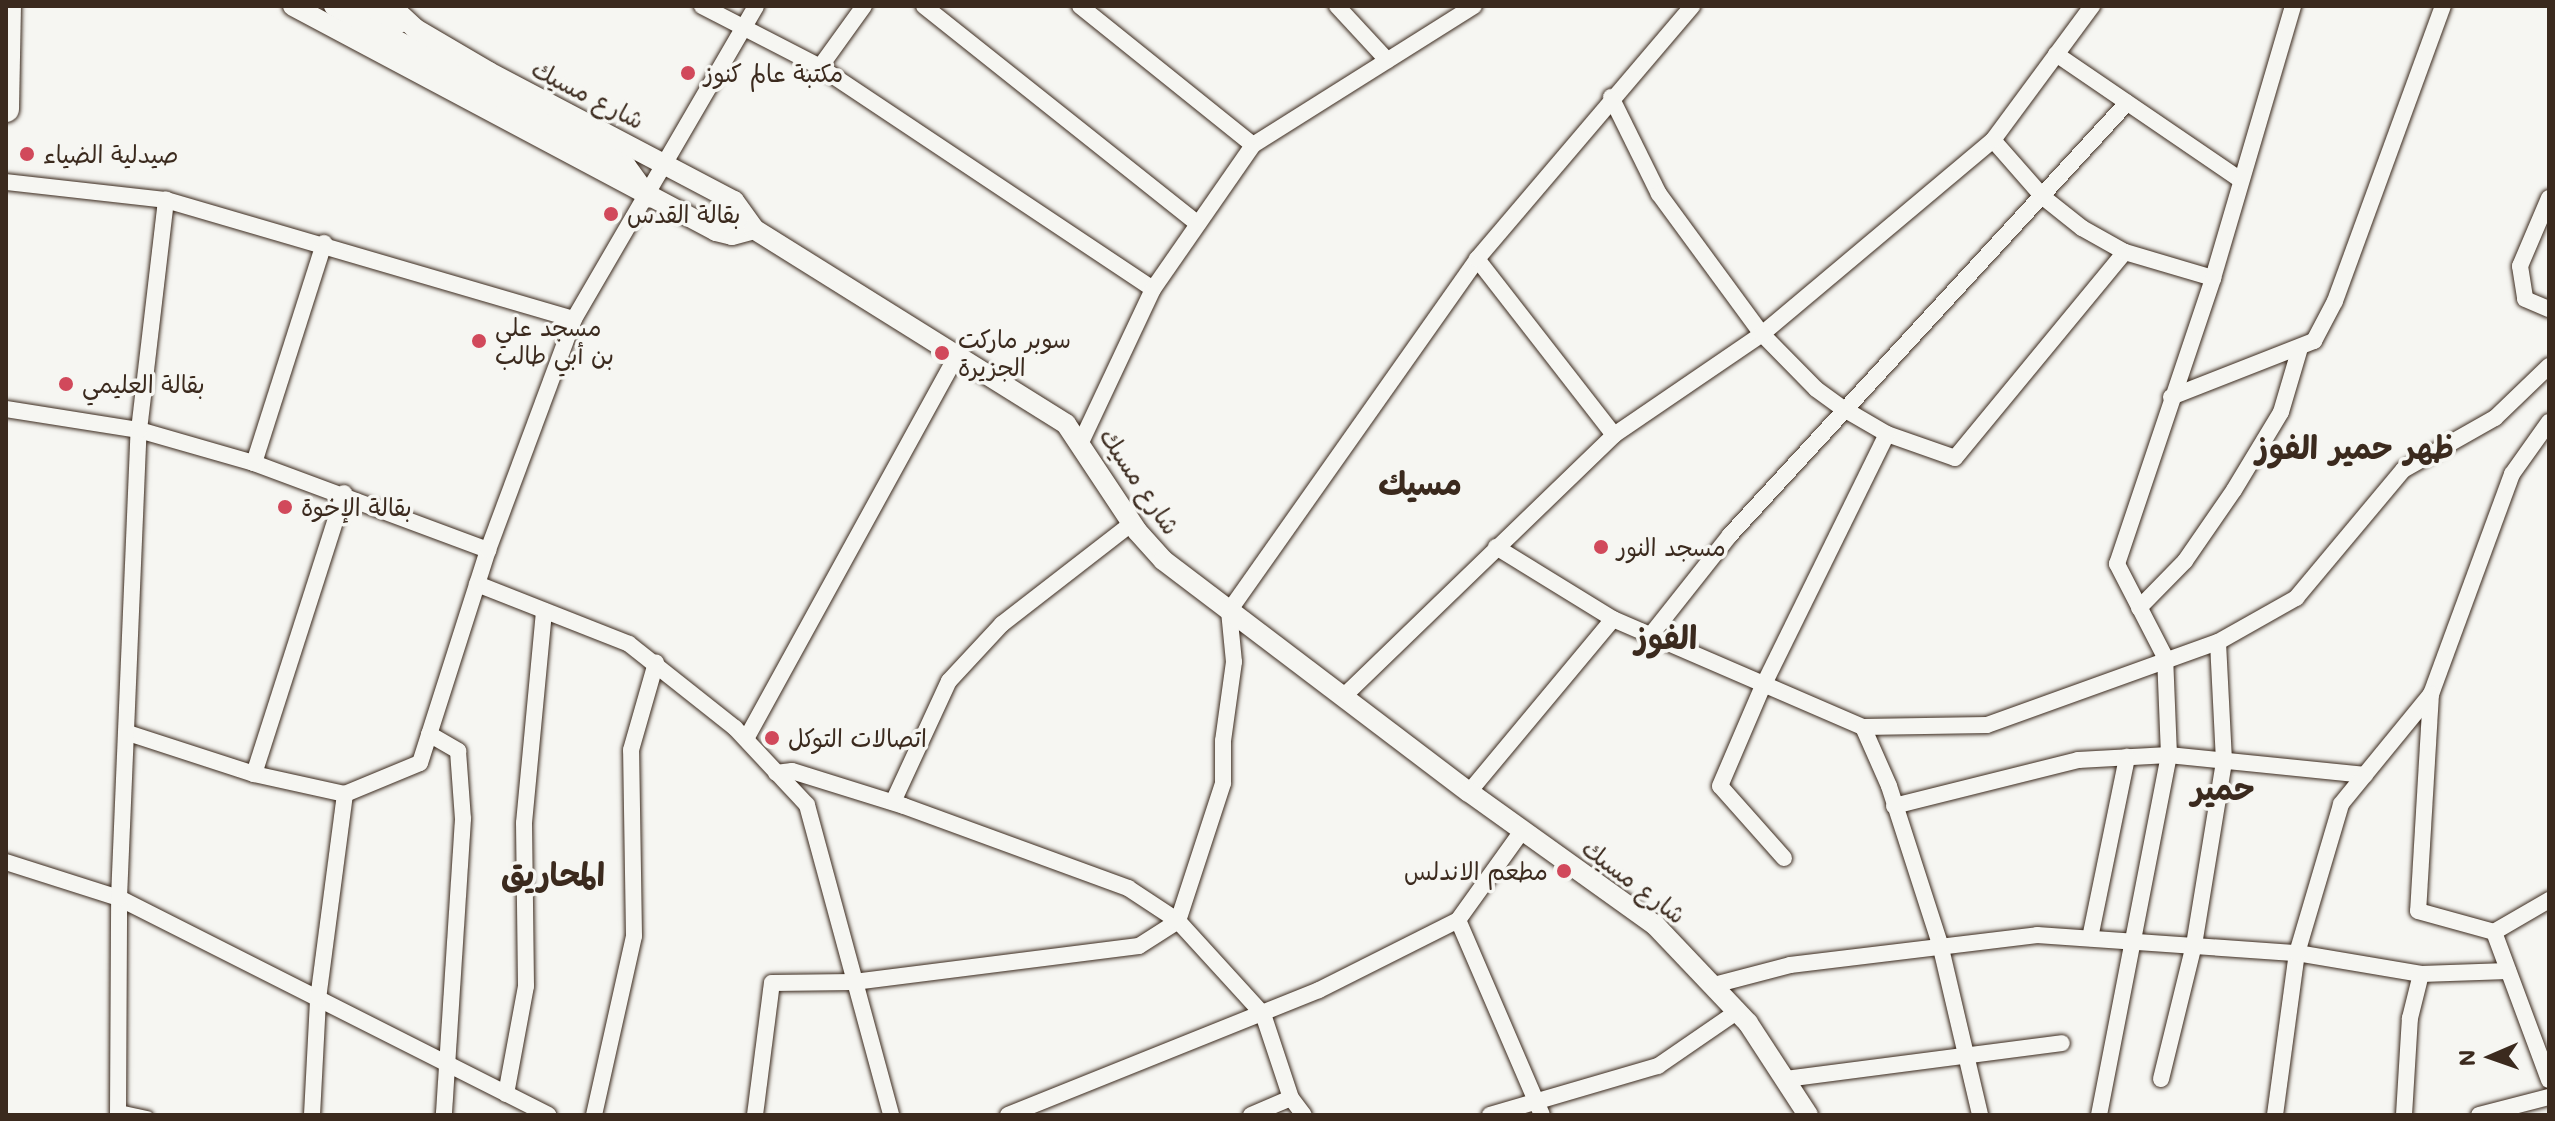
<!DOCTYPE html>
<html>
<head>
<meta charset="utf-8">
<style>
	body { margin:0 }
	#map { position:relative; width:2555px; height:1121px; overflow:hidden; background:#f6f6f2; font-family:Mali,"Playpen Sans Arabic",sans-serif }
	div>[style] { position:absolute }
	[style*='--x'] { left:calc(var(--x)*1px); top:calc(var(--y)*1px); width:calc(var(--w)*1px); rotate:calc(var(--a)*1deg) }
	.roads { filter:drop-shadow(0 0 2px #3b2a1e) drop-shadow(0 0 2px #3b2a1e) }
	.service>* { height:8px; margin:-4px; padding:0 4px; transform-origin:4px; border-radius:4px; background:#f6f6f2 }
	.minor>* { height:16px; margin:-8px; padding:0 8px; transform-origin:8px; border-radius:8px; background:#f6f6f2 }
	.tertiary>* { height:20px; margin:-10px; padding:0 10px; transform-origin:10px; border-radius:10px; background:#f6f6f2 }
	.primary>* { height:26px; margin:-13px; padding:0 13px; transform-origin:13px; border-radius:13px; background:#f6f6f2 }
	.dots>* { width:22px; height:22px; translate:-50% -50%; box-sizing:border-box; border:4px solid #f6f6f2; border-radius:50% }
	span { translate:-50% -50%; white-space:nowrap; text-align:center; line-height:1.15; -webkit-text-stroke:7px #f6f6f2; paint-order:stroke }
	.poi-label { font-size:24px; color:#3b2a1e }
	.left { translate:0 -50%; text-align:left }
	.right { translate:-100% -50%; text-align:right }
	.street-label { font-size:24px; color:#3b2a1e }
	.district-label { font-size:32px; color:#3b2a1e; font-weight:700 }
	.frame { position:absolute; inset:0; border:8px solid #3b2a1e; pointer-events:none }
	.north { position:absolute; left:2451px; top:1017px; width:80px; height:80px; -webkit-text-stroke:6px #f6f6f2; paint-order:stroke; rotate:268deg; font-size:22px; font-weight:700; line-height:32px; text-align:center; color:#3b2a1e }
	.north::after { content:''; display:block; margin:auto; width:28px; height:36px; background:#3b2a1e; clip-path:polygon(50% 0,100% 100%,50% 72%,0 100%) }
</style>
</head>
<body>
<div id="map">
	<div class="roads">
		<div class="service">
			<i style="--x:119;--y:1109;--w:30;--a:12"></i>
		</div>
		<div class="minor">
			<i style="--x:702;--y:6;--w:133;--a:27.3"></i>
			<i style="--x:820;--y:67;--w:400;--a:33.7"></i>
			<i style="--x:924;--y:6;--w:350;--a:38.5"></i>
			<i style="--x:1080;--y:6;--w:222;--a:38.8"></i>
			<i style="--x:1337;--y:6;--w:74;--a:47.2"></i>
			<i style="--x:2056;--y:54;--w:222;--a:34.3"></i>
			<i style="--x:820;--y:67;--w:75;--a:-54.2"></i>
			<i style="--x:1611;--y:97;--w:108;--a:63.7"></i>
			<i style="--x:1659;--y:194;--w:174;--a:53.7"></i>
			<i style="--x:1762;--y:334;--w:77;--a:45.5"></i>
			<i style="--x:1816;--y:389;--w:34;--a:36"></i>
			<i style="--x:1844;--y:409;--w:50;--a:30.2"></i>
			<i style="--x:1887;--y:434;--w:72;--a:19.4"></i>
			<i style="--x:1955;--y:458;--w:267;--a:-50.5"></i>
			<i style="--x:1993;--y:140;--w:76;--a:48.7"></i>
			<i style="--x:2043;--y:197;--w:50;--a:38.5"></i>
			<i style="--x:2082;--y:228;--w:49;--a:29.2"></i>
			<i style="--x:2125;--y:252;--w:92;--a:16.5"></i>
			<i style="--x:6;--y:182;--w:161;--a:6.4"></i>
			<i style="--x:166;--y:200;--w:425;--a:16.3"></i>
			<i style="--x:2549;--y:198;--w:74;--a:113.1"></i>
			<i style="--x:2520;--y:266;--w:33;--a:81"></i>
			<i style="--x:2525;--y:299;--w:26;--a:23"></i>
			<i style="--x:1477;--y:259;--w:223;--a:52.1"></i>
			<i style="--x:2171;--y:397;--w:154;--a:-21.4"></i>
			<i style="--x:2314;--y:341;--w:45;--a:-62.3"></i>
			<i style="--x:2335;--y:301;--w:314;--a:-69.9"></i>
			<i style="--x:6;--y:409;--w:135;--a:9"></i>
			<i style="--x:139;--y:430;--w:120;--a:16"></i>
			<i style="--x:254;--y:463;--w:250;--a:20.4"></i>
			<i style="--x:2549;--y:422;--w:64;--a:125.4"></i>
			<i style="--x:2512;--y:474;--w:234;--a:110.2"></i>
			<i style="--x:2431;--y:694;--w:217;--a:93.4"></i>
			<i style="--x:2418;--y:911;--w:79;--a:15.4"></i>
			<i style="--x:2494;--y:932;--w:64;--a:-30.2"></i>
			<i style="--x:1082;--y:440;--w:167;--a:-64.8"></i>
			<i style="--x:1153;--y:289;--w:175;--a:-55.2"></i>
			<i style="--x:1253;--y:145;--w:261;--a:-32.2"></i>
			<i style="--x:254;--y:463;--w:231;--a:-72.3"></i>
			<i style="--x:1496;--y:547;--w:137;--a:31.6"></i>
			<i style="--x:1613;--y:619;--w:272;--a:23.4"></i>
			<i style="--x:1863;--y:727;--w:64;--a:66.2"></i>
			<i style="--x:1889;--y:786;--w:166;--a:72.1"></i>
			<i style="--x:1940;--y:944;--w:176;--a:76.8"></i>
			<i style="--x:477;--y:584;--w:163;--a:21.5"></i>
			<i style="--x:629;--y:644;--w:135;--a:38.4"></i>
			<i style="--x:735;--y:728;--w:105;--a:46.9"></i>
			<i style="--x:807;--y:805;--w:321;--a:74.8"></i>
			<i style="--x:2139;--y:608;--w:66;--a:-45.6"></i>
			<i style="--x:2185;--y:561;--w:86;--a:-55.4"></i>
			<i style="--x:2234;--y:490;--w:91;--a:-58.9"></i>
			<i style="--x:2281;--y:412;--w:67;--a:-73.5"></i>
			<i style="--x:1650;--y:636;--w:129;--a:-51.6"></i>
			<i style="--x:1730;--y:535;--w:587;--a:-47.42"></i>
			<i style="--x:1343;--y:697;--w:377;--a:-44"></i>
			<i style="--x:1614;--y:435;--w:179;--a:-34.3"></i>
			<i style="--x:1762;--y:334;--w:302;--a:-40"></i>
			<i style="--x:1993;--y:140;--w:167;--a:-53.5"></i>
			<i style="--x:1863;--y:727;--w:124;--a:-0.9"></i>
			<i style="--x:1987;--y:725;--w:245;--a:-19.8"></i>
			<i style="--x:2218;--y:642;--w:90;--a:-29.4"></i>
			<i style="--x:2296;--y:598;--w:167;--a:-50.1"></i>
			<i style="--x:2403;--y:470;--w:106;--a:-29.5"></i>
			<i style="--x:2495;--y:418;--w:75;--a:-43.9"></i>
			<i style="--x:128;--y:733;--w:133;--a:18"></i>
			<i style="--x:254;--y:774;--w:93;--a:12.4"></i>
			<i style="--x:345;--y:794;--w:81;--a:-22.5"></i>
			<i style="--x:420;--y:763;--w:224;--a:-72.3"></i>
			<i style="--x:488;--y:550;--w:246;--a:-69.6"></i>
			<i style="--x:574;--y:319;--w:362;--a:-59.8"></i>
			<i style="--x:429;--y:734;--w:34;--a:30"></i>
			<i style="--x:458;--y:751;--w:68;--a:85.8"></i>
			<i style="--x:463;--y:819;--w:297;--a:93.7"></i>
			<i style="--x:746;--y:739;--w:440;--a:-61.2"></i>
			<i style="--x:776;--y:773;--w:16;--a:-7"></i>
			<i style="--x:792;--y:771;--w:117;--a:17.4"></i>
			<i style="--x:904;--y:806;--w:239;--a:20.1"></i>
			<i style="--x:1128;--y:888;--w:60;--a:33.4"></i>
			<i style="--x:1178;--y:921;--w:126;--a:47.6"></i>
			<i style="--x:1263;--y:1014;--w:89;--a:71.6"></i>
			<i style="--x:1291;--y:1098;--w:21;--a:53"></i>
			<i style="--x:254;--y:774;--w:295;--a:-72.2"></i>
			<i style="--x:1469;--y:792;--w:225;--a:-50.2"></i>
			<i style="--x:893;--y:802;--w:133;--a:-65.2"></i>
			<i style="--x:949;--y:681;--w:78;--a:-47.1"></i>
			<i style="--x:1002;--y:624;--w:165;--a:-37.8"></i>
			<i style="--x:1894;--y:806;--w:190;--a:-14"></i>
			<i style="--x:2078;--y:760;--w:91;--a:-3.1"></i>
			<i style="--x:2169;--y:755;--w:197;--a:5.8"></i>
			<i style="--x:1522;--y:831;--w:110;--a:125.7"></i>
			<i style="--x:1458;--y:920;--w:212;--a:66.7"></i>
			<i style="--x:1784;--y:858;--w:96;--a:-131.6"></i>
			<i style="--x:1720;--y:786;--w:107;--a:-66.8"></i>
			<i style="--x:1762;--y:688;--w:283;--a:-63.8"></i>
			<i style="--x:6;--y:862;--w:119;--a:17.7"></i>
			<i style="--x:119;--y:898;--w:481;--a:26.8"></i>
			<i style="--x:2494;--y:932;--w:158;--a:69.6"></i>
			<i style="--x:2090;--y:938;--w:185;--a:-78.4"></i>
			<i style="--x:1714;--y:985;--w:79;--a:-14.7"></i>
			<i style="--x:1790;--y:965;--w:249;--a:-6.9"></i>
			<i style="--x:2037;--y:935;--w:261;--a:4"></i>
			<i style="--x:2297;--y:953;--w:126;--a:9.6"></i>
			<i style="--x:2421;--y:974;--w:87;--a:-2"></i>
			<i style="--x:1786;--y:1079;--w:278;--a:-7.4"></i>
			<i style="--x:2161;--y:1079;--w:138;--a:-76.2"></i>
			<i style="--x:2194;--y:945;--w:186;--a:-80.7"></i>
			<i style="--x:2224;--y:761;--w:119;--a:-92.9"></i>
			<i style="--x:506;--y:1094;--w:110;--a:-79.5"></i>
			<i style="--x:526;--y:986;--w:163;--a:-90.7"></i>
			<i style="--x:524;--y:823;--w:213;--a:-84.6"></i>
			<i style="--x:118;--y:1115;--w:217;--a:-89.7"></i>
			<i style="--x:119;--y:898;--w:468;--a:-87.6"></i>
			<i style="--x:139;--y:430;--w:232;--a:-83.3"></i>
			<i style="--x:312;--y:1115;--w:116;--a:-87"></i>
			<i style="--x:318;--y:999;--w:207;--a:-82.5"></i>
			<i style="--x:594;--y:1115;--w:183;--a:-77.4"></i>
			<i style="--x:634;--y:936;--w:186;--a:-90.9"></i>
			<i style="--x:631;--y:750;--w:91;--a:-74"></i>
			<i style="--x:755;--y:1115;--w:133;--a:-82.7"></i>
			<i style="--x:772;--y:983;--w:82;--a:-0.7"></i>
			<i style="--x:854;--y:982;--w:287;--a:-7.2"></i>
			<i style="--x:1139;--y:946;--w:46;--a:-32.7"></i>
			<i style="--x:1178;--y:921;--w:145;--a:-71.9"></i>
			<i style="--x:1223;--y:783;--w:42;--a:-90"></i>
			<i style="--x:1223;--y:741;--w:80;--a:-82.1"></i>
			<i style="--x:1234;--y:662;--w:51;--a:-95.6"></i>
			<i style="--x:1229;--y:611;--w:431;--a:-54.8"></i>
			<i style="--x:1477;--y:259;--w:332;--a:-49.6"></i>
			<i style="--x:1008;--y:1115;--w:335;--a:-21.9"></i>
			<i style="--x:1319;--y:990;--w:156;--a:-26.7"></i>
			<i style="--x:1251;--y:1115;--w:43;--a:-23"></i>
			<i style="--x:1490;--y:1115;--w:175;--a:-16.3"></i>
			<i style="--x:1658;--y:1066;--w:97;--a:-34.5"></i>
			<i style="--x:2099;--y:1115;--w:367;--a:-79"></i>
			<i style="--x:2169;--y:755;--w:98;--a:-92.3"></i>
			<i style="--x:2165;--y:657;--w:105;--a:-117.3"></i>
			<i style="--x:2117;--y:564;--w:302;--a:-71.4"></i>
			<i style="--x:2213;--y:278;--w:284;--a:-73.6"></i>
			<i style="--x:2275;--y:1115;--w:163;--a:-82.3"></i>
			<i style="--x:2297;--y:953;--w:155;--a:-73.5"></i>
			<i style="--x:2341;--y:804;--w:142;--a:-50.7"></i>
			<i style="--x:2404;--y:1115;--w:97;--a:-86.5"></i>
			<i style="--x:2410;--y:1018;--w:45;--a:-76"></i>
			<i style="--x:2479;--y:1115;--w:72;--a:-14.4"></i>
		</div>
		<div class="tertiary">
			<i style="--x:293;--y:6;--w:479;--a:28"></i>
			<i style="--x:716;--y:231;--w:16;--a:14"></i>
			<i style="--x:732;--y:235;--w:23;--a:-15"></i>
			<i style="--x:334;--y:6;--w:333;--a:28.7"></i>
			<i style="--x:626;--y:166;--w:39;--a:54"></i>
			<i style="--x:367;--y:6;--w:38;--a:25"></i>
			<i style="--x:391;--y:6;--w:34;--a:43"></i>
			<i style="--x:416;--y:29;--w:85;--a:30.5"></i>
			<i style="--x:489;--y:72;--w:277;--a:27.8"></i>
			<i style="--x:734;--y:201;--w:34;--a:54"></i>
			<i style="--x:754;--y:229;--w:368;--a:32"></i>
			<i style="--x:1066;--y:424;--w:128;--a:56.4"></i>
			<i style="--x:1137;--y:531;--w:39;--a:48"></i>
			<i style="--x:1163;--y:560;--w:384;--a:37.2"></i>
			<i style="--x:1469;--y:792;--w:229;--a:35.6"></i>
			<i style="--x:1655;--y:925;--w:135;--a:46.5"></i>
			<i style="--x:1748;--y:1023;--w:110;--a:56.9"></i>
		</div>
		<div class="primary">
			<i style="--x:6;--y:109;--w:103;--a:-88.9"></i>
		</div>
	</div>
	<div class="dots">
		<i style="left:688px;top:73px;background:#d1495b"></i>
		<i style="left:27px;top:154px;background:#d1495b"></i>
		<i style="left:611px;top:214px;background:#d1495b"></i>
		<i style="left:479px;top:341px;background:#d1495b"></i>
		<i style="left:942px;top:353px;background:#d1495b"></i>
		<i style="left:66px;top:384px;background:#d1495b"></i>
		<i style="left:285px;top:507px;background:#d1495b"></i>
		<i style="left:1601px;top:547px;background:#d1495b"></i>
		<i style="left:772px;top:738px;background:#d1495b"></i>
		<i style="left:1564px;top:871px;background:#d1495b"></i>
	</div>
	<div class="poi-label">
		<span class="left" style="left:704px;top:73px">مكتبة عالم كنوز</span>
		<span class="left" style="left:43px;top:154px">صيدلية الضياء</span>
		<span class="left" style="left:627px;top:214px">بقالة القدس</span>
		<span class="left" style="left:495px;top:341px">مسجد علي<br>بن أبي طالب</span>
		<span class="left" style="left:958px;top:353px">سوبر ماركت<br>الجزيرة</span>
		<span class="left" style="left:82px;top:384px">بقالة العليمي</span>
		<span class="left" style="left:301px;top:507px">بقالة الإخوة</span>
		<span class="left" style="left:1617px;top:547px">مسجد النور</span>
		<span class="left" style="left:788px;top:738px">اتصالات التوكل</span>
		<span class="right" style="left:1548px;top:871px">مطعم الاندلس</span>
	</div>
	<div class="street-label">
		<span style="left:588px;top:94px;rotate:27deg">شارع مسيك</span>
		<span style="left:1140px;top:481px;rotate:56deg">شارع مسيك</span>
		<span style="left:1634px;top:881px;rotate:37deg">شارع مسيك</span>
	</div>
	<div class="district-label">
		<span style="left:2355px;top:446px">ظهر حمير الفوز</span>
		<span style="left:1420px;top:482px">مسيك</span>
		<span style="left:1666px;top:636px">الفوز</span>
		<span style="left:2223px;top:787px">حمير</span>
		<span style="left:553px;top:873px">المحاريق</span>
	</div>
	<div class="frame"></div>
	<div class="north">N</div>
</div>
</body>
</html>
